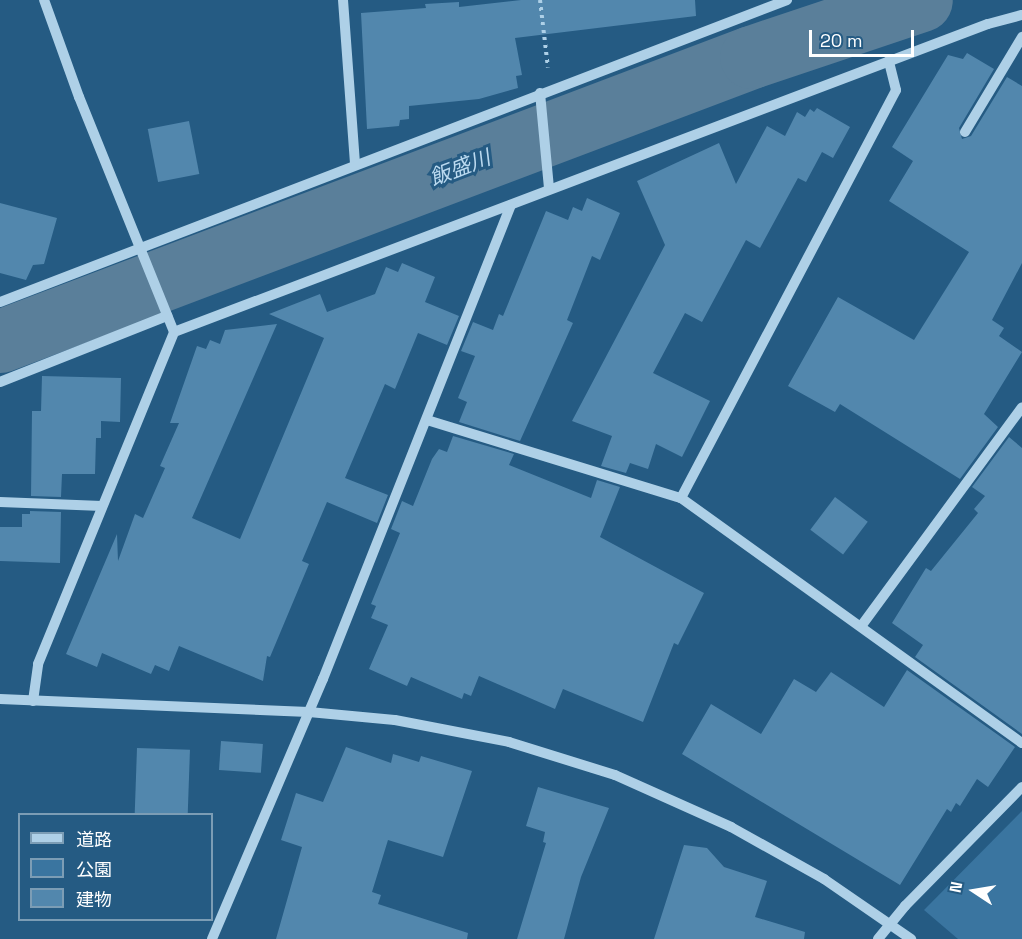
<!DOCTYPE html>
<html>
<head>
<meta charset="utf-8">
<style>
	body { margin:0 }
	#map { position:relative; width:1022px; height:939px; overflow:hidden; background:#255b83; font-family:"Space Grotesk","Noto Sans JP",sans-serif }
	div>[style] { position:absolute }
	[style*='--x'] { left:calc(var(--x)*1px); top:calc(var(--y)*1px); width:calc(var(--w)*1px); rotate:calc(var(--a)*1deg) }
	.green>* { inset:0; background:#3a75a0 }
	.river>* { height:63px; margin:-31.5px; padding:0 31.5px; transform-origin:31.5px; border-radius:31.5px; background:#5a7f9a }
	.building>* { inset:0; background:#5287ad; transform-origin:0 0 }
	.path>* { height:4px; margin-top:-2px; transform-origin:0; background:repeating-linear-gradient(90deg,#aed0e7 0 3px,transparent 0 7.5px) }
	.minor>* { height:10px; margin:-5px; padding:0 5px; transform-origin:5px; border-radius:5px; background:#aed0e7 }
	span { translate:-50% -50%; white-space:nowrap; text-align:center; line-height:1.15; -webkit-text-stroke:6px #255b83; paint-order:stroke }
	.water-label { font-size:21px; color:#bad9ef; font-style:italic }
	.legend { position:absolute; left:18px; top:813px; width:195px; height:108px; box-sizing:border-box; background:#255b83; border:2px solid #7c9db5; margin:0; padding:8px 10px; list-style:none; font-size:18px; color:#fff }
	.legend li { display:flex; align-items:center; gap:12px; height:30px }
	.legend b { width:30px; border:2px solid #7c9db5 }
	.north { position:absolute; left:944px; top:861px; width:60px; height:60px; -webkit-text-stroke:4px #255b83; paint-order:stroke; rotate:282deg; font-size:16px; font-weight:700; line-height:24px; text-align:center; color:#fff }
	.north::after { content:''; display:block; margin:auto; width:21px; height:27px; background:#fff; clip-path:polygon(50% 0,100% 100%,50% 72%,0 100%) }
	.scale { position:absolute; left:809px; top:30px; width:105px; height:27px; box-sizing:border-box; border:3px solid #fff; border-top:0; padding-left:8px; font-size:18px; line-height:21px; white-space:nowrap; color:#fff; -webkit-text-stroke:4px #255b83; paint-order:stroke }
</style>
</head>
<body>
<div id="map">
	<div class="green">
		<i style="clip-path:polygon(1022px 811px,1022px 939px,958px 939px,924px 910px)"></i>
	</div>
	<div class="river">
		<i style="--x:0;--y:341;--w:803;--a:-20.71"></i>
		<i style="--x:751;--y:57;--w:179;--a:-18.5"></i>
	</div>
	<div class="building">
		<i style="clip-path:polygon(521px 0,695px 0,696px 16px,515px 38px,522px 75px,516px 76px,518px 88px,479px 99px,409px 106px,409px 119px,400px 120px,399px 126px,367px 129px,361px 13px,426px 8px,425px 4px,459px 2px,459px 7px)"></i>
		<i style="clip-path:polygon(967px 53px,994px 69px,959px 128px,962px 139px,971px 136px,1007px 77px,1022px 86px,1022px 263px,992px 320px,1004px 328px,999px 336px,1022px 352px,984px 414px,998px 427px,960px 479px,840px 404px,835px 412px,788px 386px,838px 297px,914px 340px,969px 252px,889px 201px,913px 161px,892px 147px,948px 55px,963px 59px)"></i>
		<i style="clip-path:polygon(817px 108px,850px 127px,833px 158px,822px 152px,806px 182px,798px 178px,760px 248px,746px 240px,702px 322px,685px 313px,653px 373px,710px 401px,682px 457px,656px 444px,648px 469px,630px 463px,626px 473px,601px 466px,612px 436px,572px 421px,665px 245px,637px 181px,719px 143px,736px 184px,767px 126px,785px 136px,797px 112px,805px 117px,810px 109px,814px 112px)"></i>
		<i style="left:189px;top:121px;width:54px;height:42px;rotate:79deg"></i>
		<i style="clip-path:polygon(587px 198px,620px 213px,600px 260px,592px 256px,567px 320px,573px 323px,520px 441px,459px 422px,467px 402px,458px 398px,475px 356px,461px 351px,473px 322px,493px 330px,499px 314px,503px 316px,546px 211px,568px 220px,573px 207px,582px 211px)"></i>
		<i style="clip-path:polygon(0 203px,57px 218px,44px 264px,33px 265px,26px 280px,0 273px)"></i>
		<i style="clip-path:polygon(402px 263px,435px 277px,425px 302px,459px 316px,447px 345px,418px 333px,395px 389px,385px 384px,345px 478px,388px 495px,377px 523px,327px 502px,302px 561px,309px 564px,270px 657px,267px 656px,263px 681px,179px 646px,169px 671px,155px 665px,151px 674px,102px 653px,97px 667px,66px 654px,117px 534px,118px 561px,135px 514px,143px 518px,165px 468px,160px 466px,179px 423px,170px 423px,197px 346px,206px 349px,210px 340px,220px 344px,225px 330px,277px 324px,192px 518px,240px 539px,324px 338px,269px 314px,320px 294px,327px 312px,375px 294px,386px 267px,398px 272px)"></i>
		<i style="clip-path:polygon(42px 376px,121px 378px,120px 422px,101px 421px,101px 438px,96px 438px,95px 474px,62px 474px,61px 497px,31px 496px,32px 411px,41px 411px)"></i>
		<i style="clip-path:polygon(453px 436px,514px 454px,509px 465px,591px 498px,597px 480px,620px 487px,600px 537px,704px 593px,678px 645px,674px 643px,643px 722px,563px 689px,555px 709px,479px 676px,471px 696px,464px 693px,462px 699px,411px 677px,407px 686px,369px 669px,388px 625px,371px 618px,376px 606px,371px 604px,400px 533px,391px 529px,402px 501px,413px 506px,432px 459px,439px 449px,447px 452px)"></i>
		<i style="clip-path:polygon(1009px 437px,1022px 448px,1022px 734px,915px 657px,923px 645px,892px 623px,926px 568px,931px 571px,978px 513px,974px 509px,985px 496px,972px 487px)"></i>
		<i style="left:835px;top:497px;width:41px;height:41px;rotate:37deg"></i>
		<i style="clip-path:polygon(30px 511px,61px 512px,60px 563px,0 561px,0 527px,22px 527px,22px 514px,30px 514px)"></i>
		<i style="clip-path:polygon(907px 670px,1015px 747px,988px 787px,977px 779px,960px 806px,956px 803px,951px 812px,947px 809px,900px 885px,682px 754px,711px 704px,761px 734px,794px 679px,816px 692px,831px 672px,884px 707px)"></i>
		<i style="left:221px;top:741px;width:42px;height:29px;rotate:4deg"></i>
		<i style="clip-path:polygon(346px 747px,391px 763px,393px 754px,419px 762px,421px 756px,472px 771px,443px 857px,388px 840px,372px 892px,381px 895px,378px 904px,468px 933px,467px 939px,276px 939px,302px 847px,281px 840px,296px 793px,323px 802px)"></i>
		<i style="left:137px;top:748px;width:53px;height:66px;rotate:2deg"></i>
		<i style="clip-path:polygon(538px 787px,609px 808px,581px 877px,564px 939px,517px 939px,546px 843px,543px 842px,545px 832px,526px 826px)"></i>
		<i style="clip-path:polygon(684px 845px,707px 848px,724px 867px,767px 881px,755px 917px,805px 932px,804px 939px,654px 939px)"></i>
	</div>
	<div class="path">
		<i style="--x:540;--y:0;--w:68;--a:83.3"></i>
	</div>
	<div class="minor">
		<i style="--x:343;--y:0;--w:165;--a:85.8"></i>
		<i style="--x:540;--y:93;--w:96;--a:84.6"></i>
		<i style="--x:965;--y:132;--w:111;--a:-59"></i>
		<i style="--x:0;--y:302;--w:843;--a:-20.99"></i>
		<i style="--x:174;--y:332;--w:870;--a:-20.73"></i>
		<i style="--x:988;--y:24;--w:35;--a:-15"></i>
		<i style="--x:0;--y:382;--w:180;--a:-21.6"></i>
		<i style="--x:427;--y:420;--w:266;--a:17.1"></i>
		<i style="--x:681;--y:498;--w:420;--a:35.7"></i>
		<i style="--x:681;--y:498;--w:461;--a:-62.2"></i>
		<i style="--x:896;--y:90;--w:30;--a:-104"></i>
		<i style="--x:0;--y:502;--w:102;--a:2.2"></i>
		<i style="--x:862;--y:625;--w:270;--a:-53.7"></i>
		<i style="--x:0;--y:699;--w:309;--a:2.4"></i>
		<i style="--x:309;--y:712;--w:86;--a:5.3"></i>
		<i style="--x:395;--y:720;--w:116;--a:10.9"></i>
		<i style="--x:509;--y:742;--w:111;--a:17.3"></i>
		<i style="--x:615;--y:775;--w:127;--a:24.1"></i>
		<i style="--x:731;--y:827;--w:107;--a:29.2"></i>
		<i style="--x:824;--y:879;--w:106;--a:34.6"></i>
		<i style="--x:33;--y:701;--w:37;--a:-82"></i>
		<i style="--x:38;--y:664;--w:359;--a:-67.7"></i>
		<i style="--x:174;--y:332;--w:253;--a:-112"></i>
		<i style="--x:79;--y:97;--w:103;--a:-109.8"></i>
		<i style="--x:212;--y:939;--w:283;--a:-66.9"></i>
		<i style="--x:323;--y:679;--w:510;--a:-68.37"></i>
		<i style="--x:878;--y:939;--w:43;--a:-50.7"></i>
		<i style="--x:905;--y:906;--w:167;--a:-45.5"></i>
	</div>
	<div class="water-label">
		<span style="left:460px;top:168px;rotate:-21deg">飯盛川</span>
	</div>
	<ul class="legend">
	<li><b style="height:8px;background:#aed0e7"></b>道路</li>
	<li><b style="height:16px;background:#3a75a0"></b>公園</li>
	<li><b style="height:16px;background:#5287ad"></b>建物</li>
	</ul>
	<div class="north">N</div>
	<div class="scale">20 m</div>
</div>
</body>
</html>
